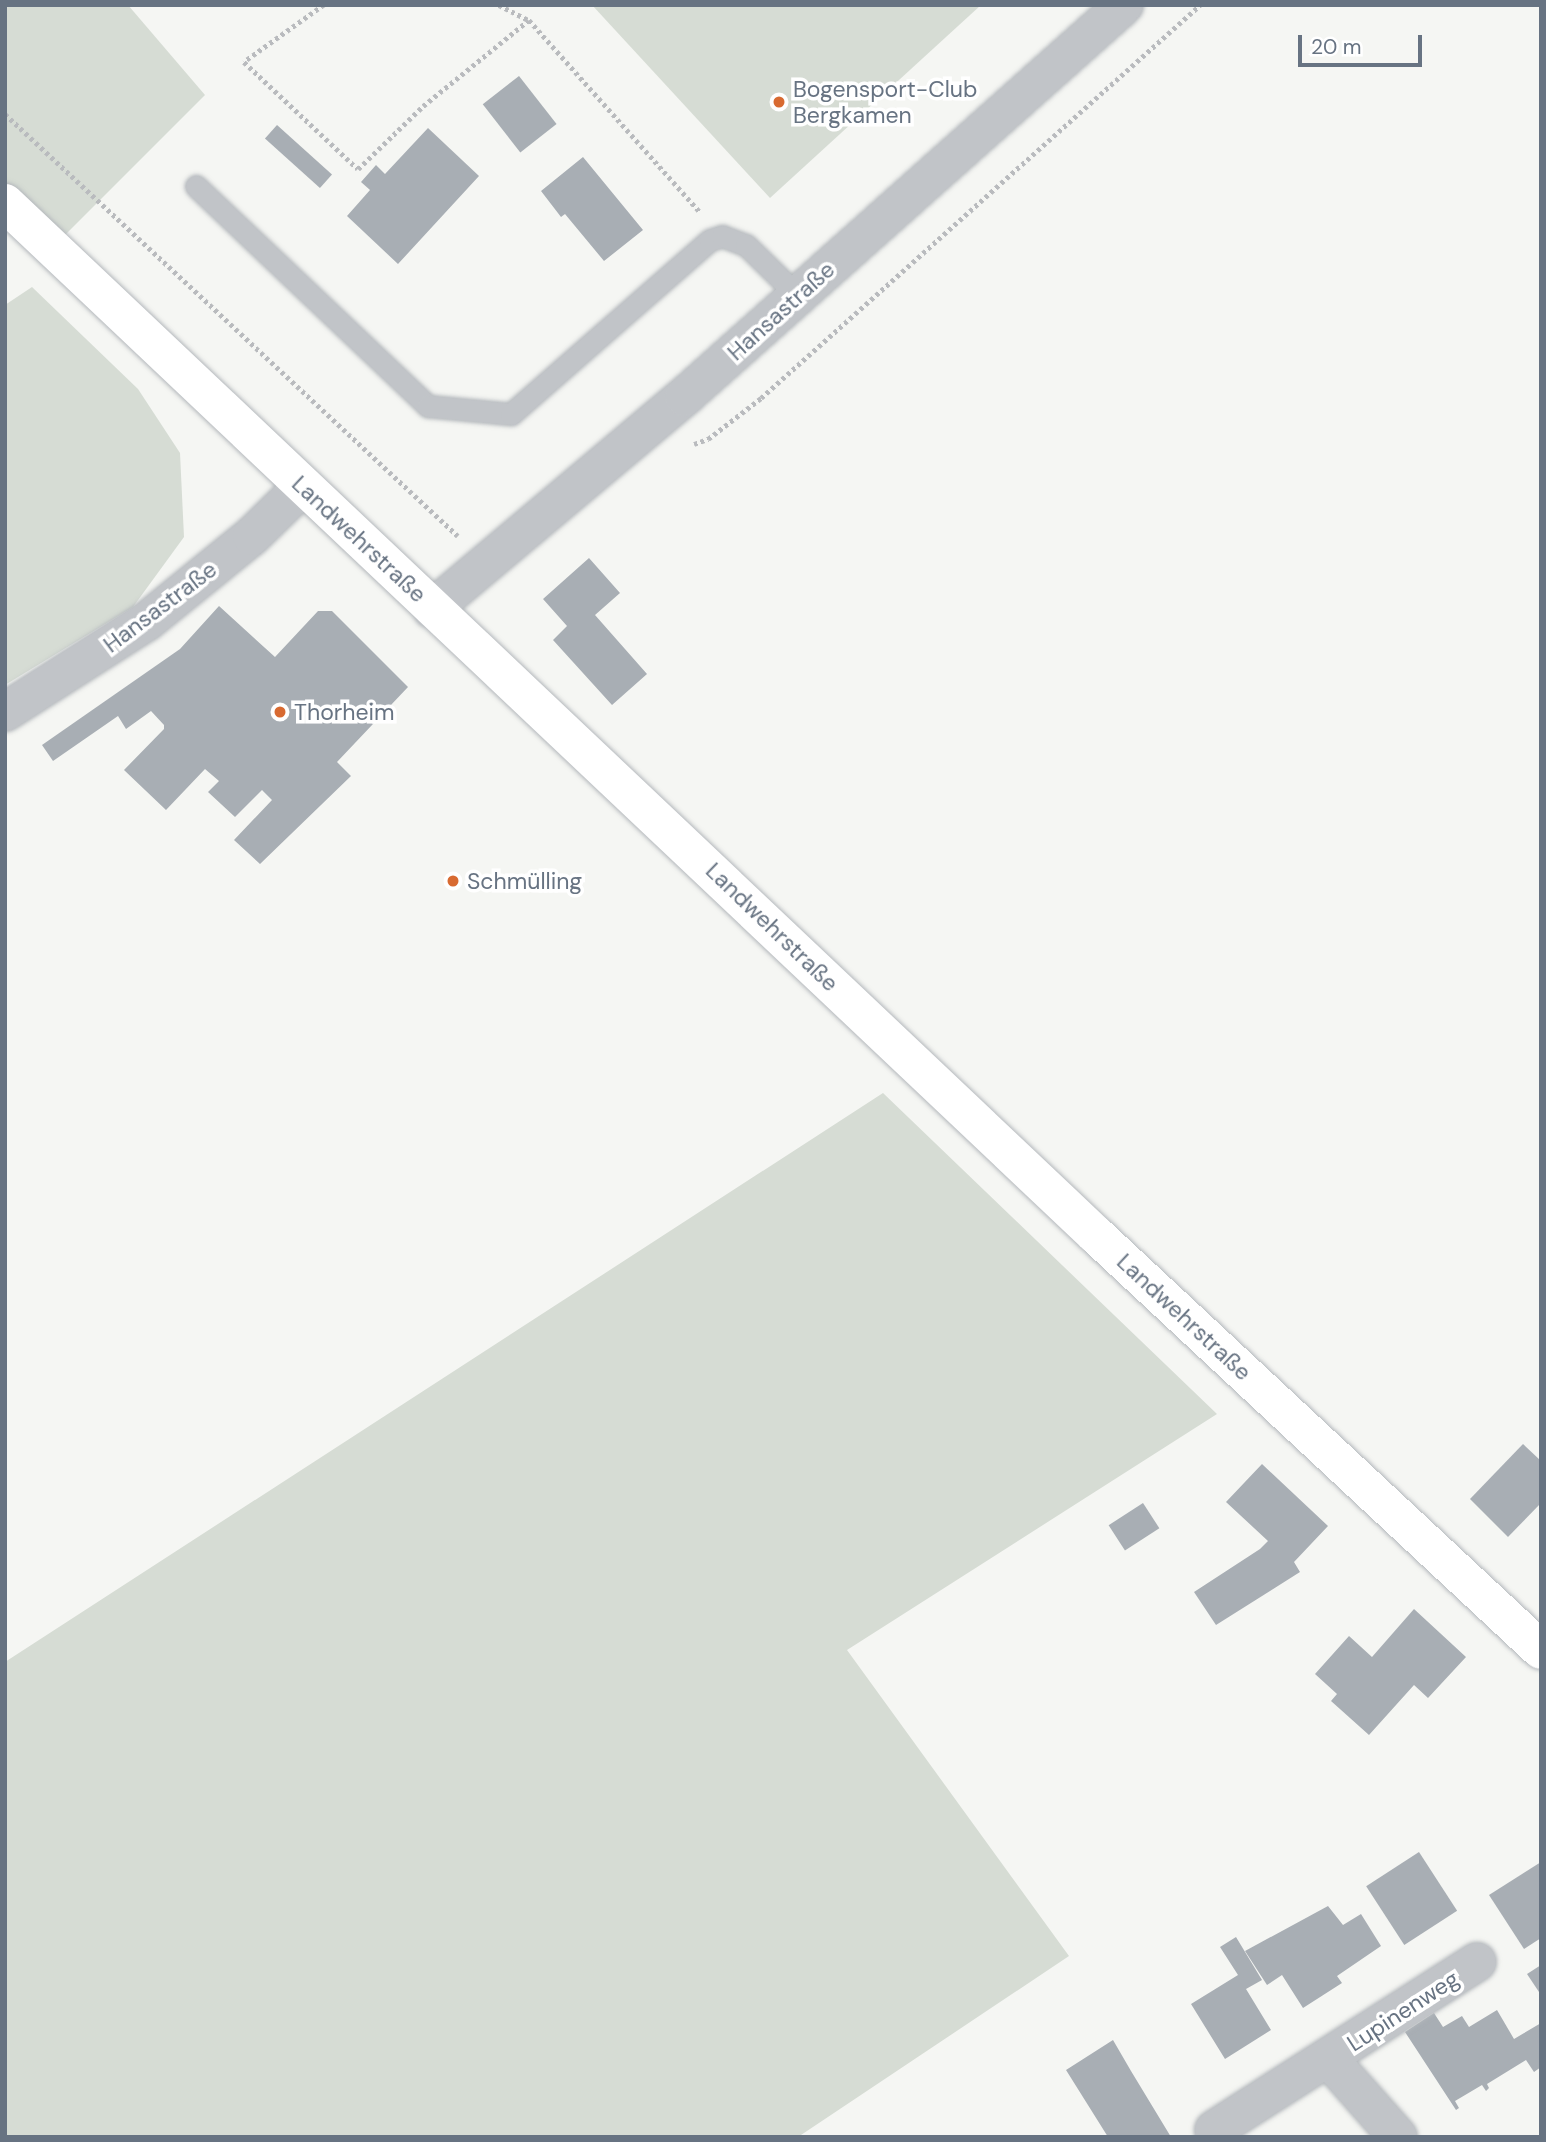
<!DOCTYPE html>
<html>
<head>
<meta charset="utf-8">
<style>
	body { margin:0 }
	#map { position:relative; width:1546px; height:2142px; overflow:hidden; background:#f5f6f3; font-family:"DM Sans",sans-serif }
	div>[style] { position:absolute }
	[style*='--x'] { left:calc(var(--x)*1px); top:calc(var(--y)*1px); width:calc(var(--w)*1px); rotate:calc(var(--a)*1deg) }
	.green>* { inset:0; background:#d6dcd4 }
	.building>* { inset:0; background:#a8aeb4; transform-origin:0 0 }
	.path>* { height:4.5px; margin-top:-2.25px; transform-origin:0; background:repeating-linear-gradient(90deg,#b9bbbe 0 3.5px,transparent 0 7px) }
	.roads { filter:drop-shadow(0 0 2px #b4b8bc) drop-shadow(0 0 2px #b4b8bc) }
	.service>* { height:21px; margin:-10.5px; padding:0 10.5px; transform-origin:10.5px; border-radius:10.5px; background:#c1c4c8 }
	.minor>* { height:38px; margin:-19px; padding:0 19px; transform-origin:19px; border-radius:19px; background:#c1c4c8 }
	.tertiary>* { height:38px; margin:-19px; padding:0 19px; transform-origin:19px; border-radius:19px; background:#c1c4c8 }
	.secondary>* { height:38px; margin:-19px; padding:0 19px; transform-origin:19px; border-radius:19px; background:#fff }
	.dots>* { width:19px; height:19px; translate:-50% -50%; box-sizing:border-box; border:4px solid #fff; border-radius:50% }
	span { translate:-50% -50%; white-space:nowrap; text-align:center; line-height:1.15; -webkit-text-stroke:7px #fff; paint-order:stroke }
	.poi-label { font-size:23px; color:#677382 }
	.left { translate:0 -50%; text-align:left }
	.street-label { font-size:23px; color:#677382 }
	.frame { position:absolute; inset:0; border:7px solid #677382; pointer-events:none }
	.scale { position:absolute; left:1298px; top:35px; width:124px; height:32px; box-sizing:border-box; border:4px solid #677382; border-top:0; padding-left:9px; font-size:21px; line-height:24px; white-space:nowrap; color:#677382; -webkit-text-stroke:5px #fff; paint-order:stroke }
</style>
</head>
<body>
<div id="map">
	<div class="green">
		<i style="clip-path:polygon(5px 5px,128px 5px,205px 95px,56px 244px,5px 196px)"></i>
		<i style="clip-path:polygon(592px 5px,981px 5px,770px 198px)"></i>
		<i style="clip-path:polygon(32px 287px,138px 389px,180px 453px,184px 537px,133px 607px,5px 685px,5px 305px)"></i>
		<i style="clip-path:polygon(883px 1093px,1217px 1414px,847px 1650px,1069px 1956px,798px 2137px,5px 2137px,5px 1662px)"></i>
	</div>
	<div class="building">
		<i style="left:519px;top:76px;width:61px;height:46px;rotate:52deg"></i>
		<i style="left:277px;top:125px;width:74px;height:18px;rotate:42deg"></i>
		<i style="clip-path:polygon(428px 128px,479px 176px,398px 264px,347px 216px,370px 190px,361px 182px,376px 165px,385px 174px)"></i>
		<i style="clip-path:polygon(583px 157px,643px 230px,604px 261px,565px 214px,561px 217px,541px 191px)"></i>
		<i style="clip-path:polygon(589px 558px,620px 593px,595px 615px,647px 674px,612px 705px,553px 640px,567px 626px,543px 599px)"></i>
		<i style="clip-path:polygon(219px 606px,275px 657px,318px 611px,332px 611px,408px 687px,337px 762px,351px 776px,260px 864px,234px 840px,272px 800px,262px 790px,235px 817px,208px 792px,219px 781px,205px 769px,166px 810px,124px 770px,164px 729px,164px 725px,151px 711px,126px 729px,118px 716px,53px 761px,42px 745px,180px 649px)"></i>
		<i style="clip-path:polygon(1523px 1444px,1541px 1461px,1541px 1503px,1508px 1537px,1470px 1499px)"></i>
		<i style="clip-path:polygon(1262px 1464px,1328px 1526px,1294px 1562px,1300px 1572px,1216px 1625px,1194px 1592px,1260px 1549px,1268px 1541px,1226px 1502px)"></i>
		<i style="left:1143px;top:1503px;width:30px;height:41px;rotate:57deg"></i>
		<i style="clip-path:polygon(1414px 1609px,1466px 1657px,1428px 1698px,1414px 1685px,1369px 1735px,1331px 1701px,1337px 1694px,1315px 1674px,1349px 1636px,1372px 1657px)"></i>
		<i style="left:1419px;top:1852px;width:70px;height:63px;rotate:57deg"></i>
		<i style="clip-path:polygon(1541px 1862px,1541px 1938px,1524px 1949px,1489px 1895px)"></i>
		<i style="clip-path:polygon(1328px 1906px,1343px 1925px,1361px 1914px,1381px 1946px,1337px 1976px,1342px 1983px,1303px 2008px,1282px 1975px,1267px 1985px,1245px 1951px)"></i>
		<i style="clip-path:polygon(1236px 1937px,1262px 1980px,1246px 1989px,1271px 2030px,1225px 2059px,1191px 2004px,1238px 1975px,1220px 1947px)"></i>
		<i style="clip-path:polygon(1541px 1965px,1541px 1995px,1527px 1974px)"></i>
		<i style="clip-path:polygon(1497px 2010px,1514px 2039px,1541px 2023px,1541px 2067px,1534px 2072px,1526px 2060px,1487px 2084px,1489px 2088px,1486px 2091px,1482px 2085px,1455px 2101px,1459px 2108px,1456px 2110px,1405px 2032px,1434px 2013px,1443px 2027px,1462px 2016px,1469px 2027px)"></i>
		<i style="clip-path:polygon(1113px 2040px,1131px 2071px,1171px 2137px,1108px 2137px,1066px 2070px)"></i>
	</div>
	<div class="path">
		<i style="--x:324;--y:5;--w:98;--a:144.5"></i>
		<i style="--x:244;--y:62;--w:156;--a:43.2"></i>
		<i style="--x:358;--y:169;--w:91;--a:-44.1"></i>
		<i style="--x:423;--y:106;--w:136;--a:-39.1"></i>
		<i style="--x:499;--y:5;--w:34;--a:27"></i>
		<i style="--x:529;--y:20;--w:257;--a:48.3"></i>
		<i style="--x:5;--y:114;--w:619;--a:42.97"></i>
		<i style="--x:694;--y:444;--w:15;--a:-20"></i>
		<i style="--x:708;--y:439;--w:67;--a:-37.7"></i>
		<i style="--x:761;--y:398;--w:589;--a:-41.84"></i>
	</div>
	<div class="roads">
		<div class="service">
			<i style="--x:196;--y:186;--w:320;--a:43.5"></i>
			<i style="--x:428;--y:406;--w:83;--a:5.5"></i>
			<i style="--x:511;--y:414;--w:264;--a:-41.2"></i>
			<i style="--x:710;--y:240;--w:13;--a:-18"></i>
			<i style="--x:722;--y:236;--w:26;--a:21"></i>
			<i style="--x:746;--y:245;--w:73;--a:44.4"></i>
		</div>
		<div class="minor">
			<i style="--x:1329;--y:2059;--w:104;--a:48.5"></i>
			<i style="--x:1214;--y:2130;--w:312;--a:-32.6"></i>
		</div>
		<div class="tertiary">
			<i style="--x:432;--y:609;--w:329;--a:-40.1"></i>
			<i style="--x:684;--y:397;--w:589;--a:-41.7"></i>
			<i style="--x:5;--y:712;--w:167;--a:-32.6"></i>
			<i style="--x:146;--y:622;--w:136;--a:-39.1"></i>
			<i style="--x:252;--y:536;--w:71;--a:-44.4"></i>
		</div>
		<div class="secondary">
			<i style="--x:5;--y:203;--w:1502;--a:43.41"></i>
			<i style="--x:1096;--y:1235;--w:608;--a:43"></i>
		</div>
	</div>
	<div class="dots">
		<i style="left:779px;top:102px;background:#d86a31"></i>
		<i style="left:280px;top:712px;background:#d86a31"></i>
		<i style="left:453px;top:881px;background:#d86a31"></i>
	</div>
	<div class="poi-label">
		<span class="left" style="left:793px;top:102px">Bogensport-Club<br>Bergkamen</span>
		<span class="left" style="left:294px;top:712px">Thorheim</span>
		<span class="left" style="left:467px;top:881px">Schmülling</span>
	</div>
	<div class="street-label">
		<span style="left:781px;top:311px;rotate:-42deg">Hansastraße</span>
		<span style="left:359px;top:539px;rotate:43deg">Landwehrstraße</span>
		<span style="left:160px;top:607px;rotate:-37deg">Hansastraße</span>
		<span style="left:772px;top:927px;rotate:44deg">Landwehrstraße</span>
		<span style="left:1184px;top:1317px;rotate:43deg">Landwehrstraße</span>
		<span style="left:1403px;top:2011px;rotate:-33deg">Lupinenweg</span>
	</div>
	<div class="frame"></div>
	<div class="scale">20 m</div>
</div>
</body>
</html>
